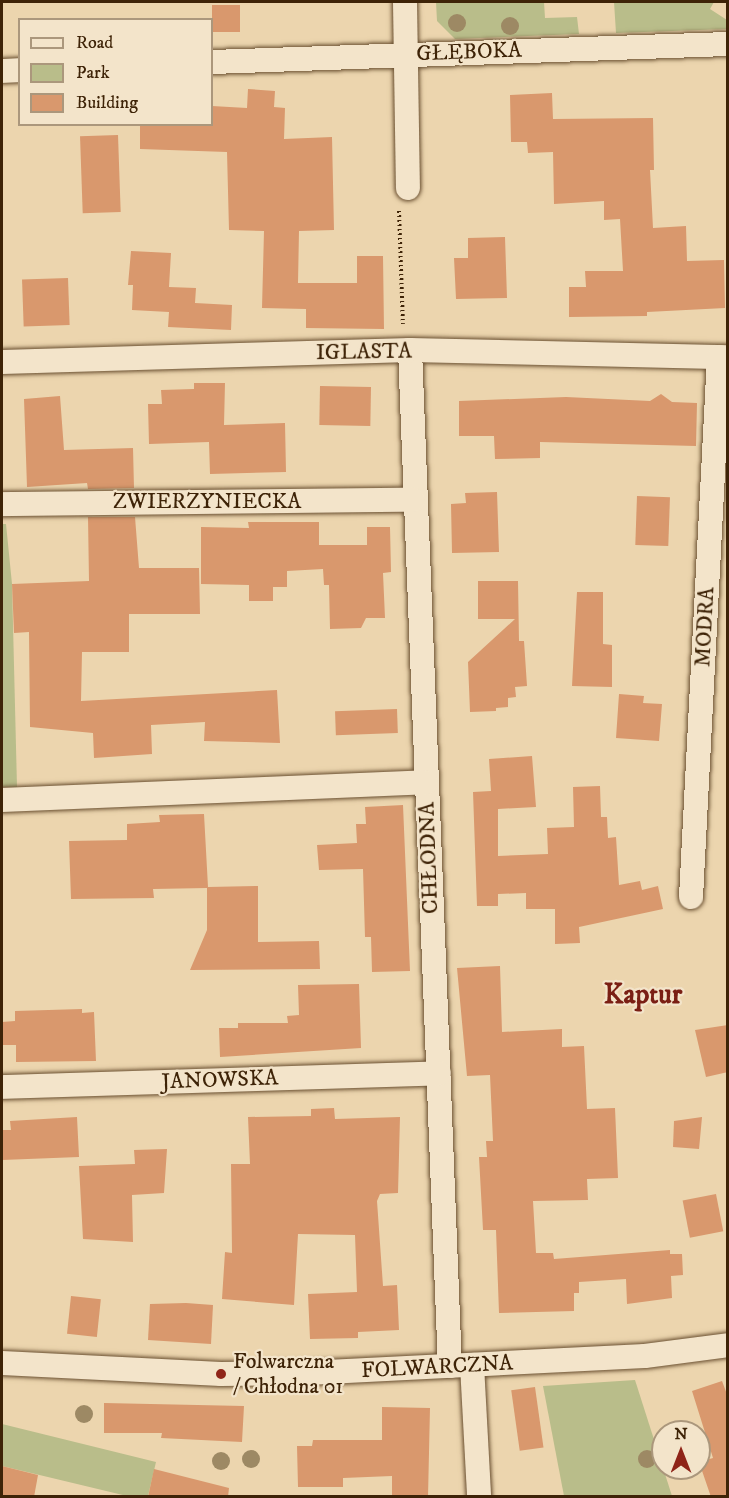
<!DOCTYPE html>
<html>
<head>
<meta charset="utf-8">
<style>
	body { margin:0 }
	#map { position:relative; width:729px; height:1498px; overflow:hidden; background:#ecd5ae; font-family:"IM FELL DW Pica",serif }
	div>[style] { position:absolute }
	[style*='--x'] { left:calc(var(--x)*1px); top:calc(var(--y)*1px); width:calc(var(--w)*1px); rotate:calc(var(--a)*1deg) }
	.green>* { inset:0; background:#b9bd8a }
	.building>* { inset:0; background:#d9986d; transform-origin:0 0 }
	.path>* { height:4px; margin-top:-2px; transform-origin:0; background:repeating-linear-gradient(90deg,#3e2307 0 1.5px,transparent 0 4.5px) }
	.roads { filter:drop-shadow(0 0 2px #6a5031) drop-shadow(0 0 2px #6a5031) }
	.street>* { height:24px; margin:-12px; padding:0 12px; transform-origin:12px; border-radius:12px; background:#f3e4ca }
	.trees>* { width:18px; height:18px; margin:-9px; border-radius:50%; background:#9d8964 }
	.dots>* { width:16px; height:16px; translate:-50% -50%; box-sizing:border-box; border:3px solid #f3e4ca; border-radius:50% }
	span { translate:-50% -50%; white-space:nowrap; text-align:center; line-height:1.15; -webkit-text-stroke:4.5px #f3e4ca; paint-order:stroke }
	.street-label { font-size:22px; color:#3e2307 }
	.poi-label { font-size:22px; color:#3e2307 }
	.left { translate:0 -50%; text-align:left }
	.district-label { font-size:28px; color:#7a1f14; font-weight:700 }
	.frame { position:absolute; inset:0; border:3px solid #3e2307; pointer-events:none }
	.legend { position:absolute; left:18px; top:18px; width:195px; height:108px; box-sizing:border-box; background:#f3e4ca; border:2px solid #ab977c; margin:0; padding:8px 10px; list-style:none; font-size:18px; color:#3e2307 }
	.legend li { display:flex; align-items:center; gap:12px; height:30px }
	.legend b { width:30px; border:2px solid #ab977c }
	.north { position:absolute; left:651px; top:1420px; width:60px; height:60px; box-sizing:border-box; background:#f3e4ca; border:2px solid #ab977c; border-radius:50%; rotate:0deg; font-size:16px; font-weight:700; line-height:24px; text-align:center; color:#3e2307 }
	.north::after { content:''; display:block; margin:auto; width:21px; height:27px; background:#8f2418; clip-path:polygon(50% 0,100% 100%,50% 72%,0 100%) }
</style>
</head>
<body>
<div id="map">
	<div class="green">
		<i style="clip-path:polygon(436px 2px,544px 2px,545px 18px,577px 17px,579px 34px,455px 39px,437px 21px)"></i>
		<i style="clip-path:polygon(614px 2px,714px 2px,710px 9px,727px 20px,727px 29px,616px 33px)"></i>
		<i style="clip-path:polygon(2px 524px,6px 524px,12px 584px,17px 787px,2px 787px)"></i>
		<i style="clip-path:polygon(635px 1380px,672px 1496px,564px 1496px,543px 1386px)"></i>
		<i style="clip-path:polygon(2px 1424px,156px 1462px,148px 1496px,127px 1496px,2px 1466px)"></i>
	</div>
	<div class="building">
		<i style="left:240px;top:5px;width:27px;height:28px;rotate:90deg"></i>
		<i style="clip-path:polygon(248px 89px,275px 91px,274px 107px,285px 108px,284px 139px,332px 137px,334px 230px,299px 231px,298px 283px,357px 283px,357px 256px,383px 256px,384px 329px,306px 328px,306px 309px,262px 308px,264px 231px,229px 230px,227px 152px,140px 149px,140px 124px,212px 124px,212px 106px,247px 108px)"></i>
		<i style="clip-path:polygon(552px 93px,553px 119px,653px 118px,654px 170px,650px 170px,653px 228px,686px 226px,687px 261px,724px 260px,725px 308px,647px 312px,647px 316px,569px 317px,569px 287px,586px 287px,585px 271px,623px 271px,620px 219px,604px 220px,604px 201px,554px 204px,553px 152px,528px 153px,527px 142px,511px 142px,510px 95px)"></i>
		<i style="left:118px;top:135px;width:77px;height:38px;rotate:88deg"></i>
		<i style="clip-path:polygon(505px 237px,507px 298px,456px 299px,454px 258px,468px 258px,468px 238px)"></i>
		<i style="clip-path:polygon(131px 251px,171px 253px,169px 287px,196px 288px,195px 303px,232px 305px,231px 330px,168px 327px,169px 312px,132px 310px,133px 285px,128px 285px)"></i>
		<i style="left:68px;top:278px;width:47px;height:46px;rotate:88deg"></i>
		<i style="clip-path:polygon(194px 383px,225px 383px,224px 425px,285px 423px,286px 472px,210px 474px,209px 442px,149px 444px,148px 404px,162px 404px,161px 390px,194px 389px)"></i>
		<i style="left:320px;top:386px;width:51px;height:39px;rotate:1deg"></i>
		<i style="clip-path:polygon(661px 394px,672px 402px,697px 403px,696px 446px,540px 442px,540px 458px,495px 459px,494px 436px,459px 436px,459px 401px,566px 397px,650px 401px)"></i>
		<i style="clip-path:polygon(60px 396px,64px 450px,133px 448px,134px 488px,88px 489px,87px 483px,27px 487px,24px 399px)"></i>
		<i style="clip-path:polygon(497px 492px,499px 552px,452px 553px,451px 504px,466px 503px,465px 493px)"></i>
		<i style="left:637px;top:496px;width:33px;height:49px;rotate:2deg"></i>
		<i style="clip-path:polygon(88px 517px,135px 517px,139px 568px,199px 568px,200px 614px,129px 614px,129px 652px,82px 652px,81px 701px,277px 690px,280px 743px,204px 741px,205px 722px,151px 725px,152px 754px,94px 758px,93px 733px,30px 727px,29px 632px,14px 633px,12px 584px,89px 581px)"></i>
		<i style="clip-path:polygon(248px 522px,319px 522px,319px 545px,367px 545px,367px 527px,390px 527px,391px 572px,383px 573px,385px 618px,366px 618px,361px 628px,330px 629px,329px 585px,324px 585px,323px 569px,287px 571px,287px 587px,273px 587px,273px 601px,249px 601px,249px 585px,201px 584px,201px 527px,249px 528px)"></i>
		<i style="clip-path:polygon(478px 581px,518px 581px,519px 641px,524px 641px,527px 686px,515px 687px,516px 697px,508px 698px,508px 707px,496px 708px,496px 711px,470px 712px,468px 662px,515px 619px,478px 619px)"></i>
		<i style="clip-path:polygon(577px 592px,603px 592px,603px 644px,612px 645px,612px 687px,572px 686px)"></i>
		<i style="clip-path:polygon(619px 694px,644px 696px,643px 703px,662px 704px,659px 741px,616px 738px)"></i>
		<i style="left:397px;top:709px;width:24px;height:62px;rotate:88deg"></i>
		<i style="clip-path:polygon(532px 756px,536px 807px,498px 809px,498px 856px,548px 854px,547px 828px,574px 827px,573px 787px,600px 786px,601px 817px,607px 817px,608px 838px,616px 837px,619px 885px,640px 881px,642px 890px,658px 886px,663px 909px,579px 927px,580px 943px,555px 944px,555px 909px,526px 909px,526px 893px,498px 894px,498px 906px,477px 906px,473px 792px,491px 791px,489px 759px)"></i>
		<i style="clip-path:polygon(403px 805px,410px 971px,372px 972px,371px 937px,365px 937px,363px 869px,319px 870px,317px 845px,357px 843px,356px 824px,366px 824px,365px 807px)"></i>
		<i style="clip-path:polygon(204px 814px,208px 887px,258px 886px,258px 942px,319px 941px,320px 969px,190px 970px,207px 930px,207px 888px,153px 889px,154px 898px,71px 899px,69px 841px,127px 840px,127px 824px,160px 822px,159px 815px)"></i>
		<i style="clip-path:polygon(500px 966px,502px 1032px,562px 1029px,562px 1047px,584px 1046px,587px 1109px,615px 1108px,618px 1178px,587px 1179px,588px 1200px,533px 1201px,536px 1253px,553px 1253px,554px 1259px,670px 1250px,670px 1254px,682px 1254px,683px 1275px,671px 1276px,672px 1298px,627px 1304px,626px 1279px,579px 1282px,579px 1293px,574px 1293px,574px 1311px,499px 1313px,496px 1230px,483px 1230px,479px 1157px,487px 1157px,486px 1141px,493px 1141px,490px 1075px,467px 1076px,457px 968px)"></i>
		<i style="clip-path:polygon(359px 984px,361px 1048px,220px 1057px,219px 1028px,238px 1028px,238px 1023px,288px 1023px,287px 1016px,299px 1015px,298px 985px)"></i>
		<i style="clip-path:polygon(82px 1009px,82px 1013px,94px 1012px,96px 1061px,16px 1062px,16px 1045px,2px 1045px,2px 1022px,15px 1021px,15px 1011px)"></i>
		<i style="clip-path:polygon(728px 1025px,728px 1072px,706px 1077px,695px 1030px)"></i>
		<i style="clip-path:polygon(334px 1108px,335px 1119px,400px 1117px,398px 1193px,380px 1194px,377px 1201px,383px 1286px,397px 1285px,399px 1330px,358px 1332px,358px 1338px,310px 1339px,308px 1294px,357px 1292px,355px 1235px,298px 1234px,294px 1305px,222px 1299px,225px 1252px,232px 1253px,231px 1164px,250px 1164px,248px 1117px,311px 1116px,311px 1109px)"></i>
		<i style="clip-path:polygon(77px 1117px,79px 1157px,2px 1160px,2px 1130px,11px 1130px,10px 1121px)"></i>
		<i style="clip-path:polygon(702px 1117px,699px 1149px,673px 1147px,674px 1121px)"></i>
		<i style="clip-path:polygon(167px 1149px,164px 1193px,132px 1195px,133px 1242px,83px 1239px,79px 1166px,135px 1164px,134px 1150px)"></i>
		<i style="left:716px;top:1194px;width:38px;height:34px;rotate:79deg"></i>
		<i style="left:71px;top:1296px;width:30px;height:38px;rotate:6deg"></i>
		<i style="clip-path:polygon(186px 1303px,213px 1305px,211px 1344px,148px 1340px,150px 1304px)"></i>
		<i style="clip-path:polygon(722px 1381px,728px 1397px,728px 1497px,711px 1497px,699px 1462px,713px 1458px,692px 1391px)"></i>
		<i style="left:535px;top:1387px;width:61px;height:24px;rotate:82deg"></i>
		<i style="clip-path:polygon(104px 1403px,244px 1406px,242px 1442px,161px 1438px,162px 1433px,104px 1433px)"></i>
		<i style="clip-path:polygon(382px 1407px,430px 1408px,428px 1497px,392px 1497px,392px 1476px,343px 1478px,343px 1487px,298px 1487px,297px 1446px,312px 1446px,313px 1440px,382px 1440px)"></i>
		<i style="clip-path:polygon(2px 1466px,38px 1475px,34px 1497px,2px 1497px)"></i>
		<i style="clip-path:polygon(154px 1469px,229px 1488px,228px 1497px,148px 1497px)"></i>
	</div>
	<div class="path">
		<i style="--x:399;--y:211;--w:113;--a:88"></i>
	</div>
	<div class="roads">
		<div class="street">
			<i style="--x:405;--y:2;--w:186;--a:89.1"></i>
			<i style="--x:212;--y:62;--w:516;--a:-2"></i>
			<i style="--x:2;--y:71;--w:18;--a:-3"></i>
			<i style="--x:410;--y:350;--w:1017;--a:87.75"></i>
			<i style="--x:2;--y:362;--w:408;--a:-1.7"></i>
			<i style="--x:410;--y:350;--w:318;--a:1.3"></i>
			<i style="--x:2;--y:504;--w:411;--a:-0.6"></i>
			<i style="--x:2;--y:800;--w:424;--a:-2.4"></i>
			<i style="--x:691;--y:897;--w:541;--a:-87.03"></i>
			<i style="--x:2;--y:1087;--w:437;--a:-1.8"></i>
			<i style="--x:2;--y:1363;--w:219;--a:2.9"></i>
			<i style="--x:221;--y:1374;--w:86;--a:-0.7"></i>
			<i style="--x:307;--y:1373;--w:338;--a:-2.9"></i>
			<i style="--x:645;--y:1356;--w:84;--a:-7.5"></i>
			<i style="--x:472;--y:1365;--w:131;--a:86.9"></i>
		</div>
	</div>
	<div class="trees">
		<i style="left:457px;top:23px"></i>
		<i style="left:510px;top:26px"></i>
		<i style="left:84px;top:1414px"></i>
		<i style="left:251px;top:1459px"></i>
		<i style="left:647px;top:1459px"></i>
		<i style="left:221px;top:1461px"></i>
	</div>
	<div class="dots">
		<i style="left:221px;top:1374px;background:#8f2418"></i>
	</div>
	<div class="street-label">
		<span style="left:469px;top:52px;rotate:-2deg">GŁĘBOKA</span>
		<span style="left:364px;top:352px;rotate:-1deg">IGLASTA</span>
		<span style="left:207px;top:502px">ZWIERZYNIECKA</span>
		<span style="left:705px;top:627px;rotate:-87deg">MODRA</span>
		<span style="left:429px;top:858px;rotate:-92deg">CHŁODNA</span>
		<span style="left:220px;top:1080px;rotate:-2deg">JANOWSKA</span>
		<span style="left:437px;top:1367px;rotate:-3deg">FOLWARCZNA</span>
	</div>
	<div class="poi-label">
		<span class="left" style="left:233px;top:1374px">Folwarczna<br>/ Chłodna 01</span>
	</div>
	<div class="district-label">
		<span style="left:643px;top:995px">Kaptur</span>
	</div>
	<div class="frame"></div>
	<ul class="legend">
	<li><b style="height:8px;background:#f3e4ca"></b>Road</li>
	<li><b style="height:16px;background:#b9bd8a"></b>Park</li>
	<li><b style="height:16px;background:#d9986d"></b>Building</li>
	</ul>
	<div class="north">N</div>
</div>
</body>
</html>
